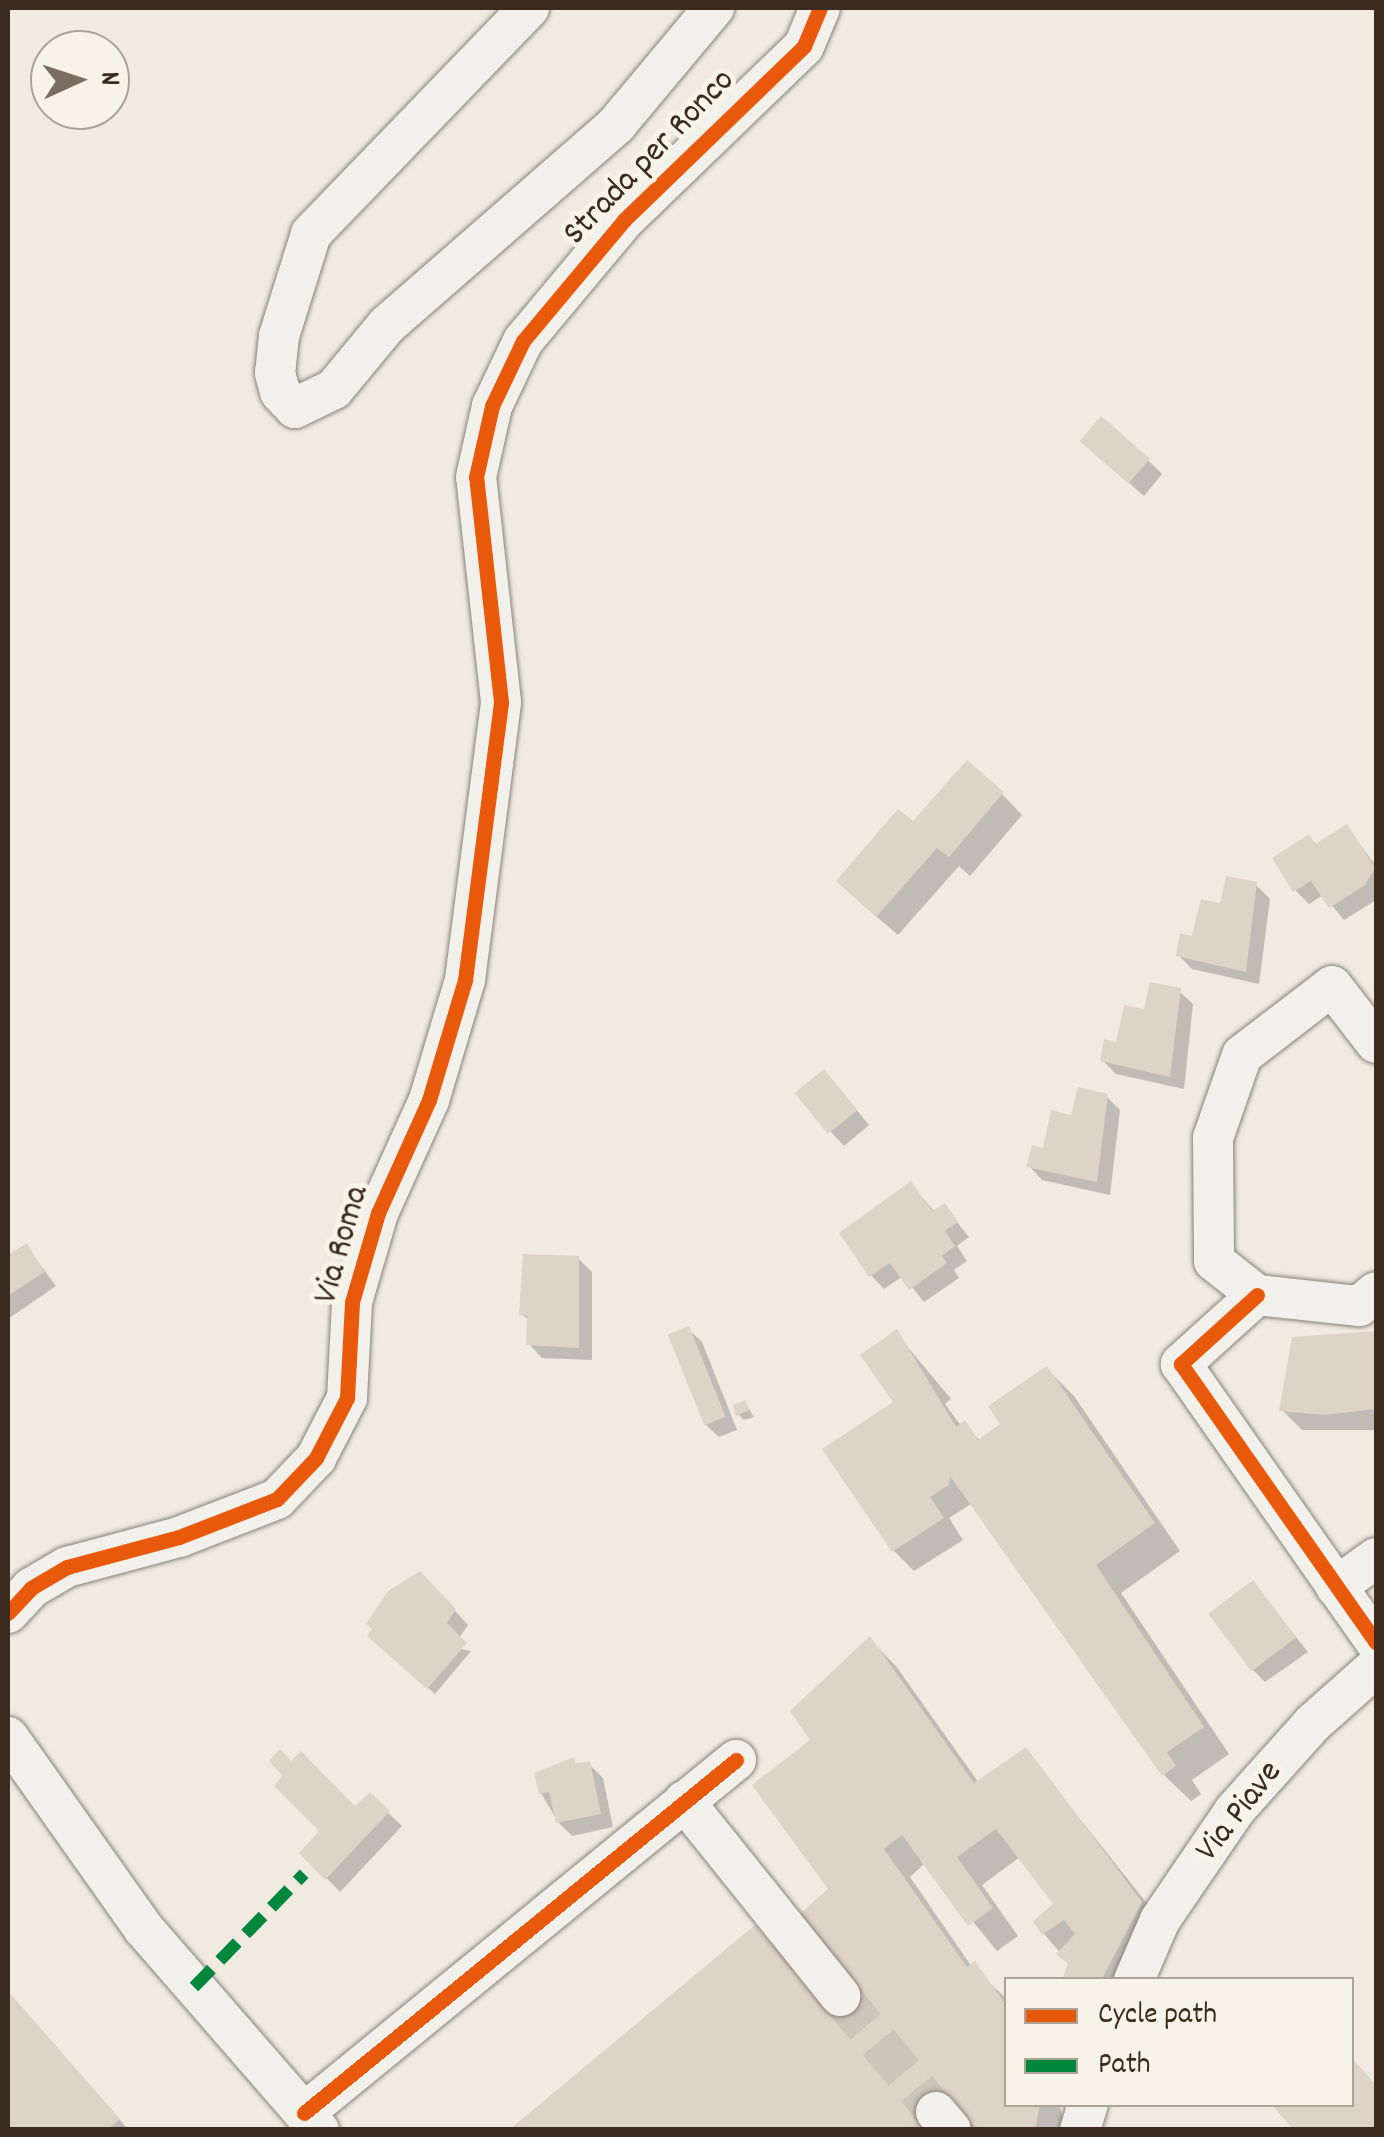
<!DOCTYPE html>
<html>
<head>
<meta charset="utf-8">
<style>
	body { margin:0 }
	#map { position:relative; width:1384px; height:2137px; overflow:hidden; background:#f1eae1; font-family:Dekko,sans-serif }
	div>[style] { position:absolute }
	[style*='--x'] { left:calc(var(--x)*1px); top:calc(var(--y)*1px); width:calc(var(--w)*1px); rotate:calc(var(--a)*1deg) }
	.shadow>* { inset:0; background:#0003 }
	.building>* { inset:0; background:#ded3c7; transform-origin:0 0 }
	.minor-tunnel>* { height:40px; margin-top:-20px; transform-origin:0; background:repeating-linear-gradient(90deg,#cdc4ba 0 40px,transparent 0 60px) }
	.roads { filter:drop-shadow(0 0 2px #88827b) drop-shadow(0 0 2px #88827b) }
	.minor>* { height:40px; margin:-20px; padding:0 20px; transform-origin:20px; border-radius:20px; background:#f2f0eb }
	.quiet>* { height:12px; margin-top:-6px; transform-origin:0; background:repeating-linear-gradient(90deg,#00873e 0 25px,transparent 0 37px) }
	.cycleway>* { height:15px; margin:-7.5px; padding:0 7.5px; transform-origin:7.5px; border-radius:7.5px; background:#e8590c }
	span { translate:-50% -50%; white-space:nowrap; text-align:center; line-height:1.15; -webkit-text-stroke:10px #f7f3e8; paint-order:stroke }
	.street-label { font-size:35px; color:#3b2a1e }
	.frame { position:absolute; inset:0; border:10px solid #3b2a1e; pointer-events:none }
	.legend { position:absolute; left:1004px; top:1977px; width:350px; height:130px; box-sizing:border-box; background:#f7f3e8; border:2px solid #aca397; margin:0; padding:12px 18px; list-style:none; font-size:30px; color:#3b2a1e }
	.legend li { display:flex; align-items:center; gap:20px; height:50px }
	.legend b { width:50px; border:2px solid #aca397 }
	.north { position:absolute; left:30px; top:30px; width:100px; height:100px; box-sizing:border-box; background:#f7f3e8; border:2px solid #aca397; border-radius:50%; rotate:87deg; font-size:28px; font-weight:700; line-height:40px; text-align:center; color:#3b2a1e }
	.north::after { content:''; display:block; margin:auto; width:35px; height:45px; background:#7b6d62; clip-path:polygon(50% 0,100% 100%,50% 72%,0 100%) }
</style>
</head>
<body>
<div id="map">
	<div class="shadow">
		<i style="clip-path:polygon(1096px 454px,1148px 460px,1162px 474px,1144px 496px)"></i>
		<i style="clip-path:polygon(1002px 794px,1022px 815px,970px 876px,959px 866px,898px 935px,860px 902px)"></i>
		<i style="clip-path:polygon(1347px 827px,1376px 866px,1376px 900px,1344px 920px,1323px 895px,1309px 904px,1295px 890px,1309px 837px,1318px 846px)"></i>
		<i style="clip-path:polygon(1256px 885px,1270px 899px,1259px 984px,1192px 969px,1178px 955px,1222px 906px)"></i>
		<i style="clip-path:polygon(1179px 991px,1193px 1004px,1184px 1089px,1116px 1074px,1102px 1060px,1146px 1012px)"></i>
		<i style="clip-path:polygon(837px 1086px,869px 1125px,844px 1146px,831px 1132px)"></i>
		<i style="clip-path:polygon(1106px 1096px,1120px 1110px,1110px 1195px,1042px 1180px,1029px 1166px,1073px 1118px)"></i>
		<i style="clip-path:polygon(911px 1185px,935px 1212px,944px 1206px,969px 1237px,957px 1246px,967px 1261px,954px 1270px,959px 1278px,924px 1302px,903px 1276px,884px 1289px,871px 1275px)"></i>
		<i style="clip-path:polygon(26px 1246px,56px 1286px,8px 1319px,8px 1258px)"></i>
		<i style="clip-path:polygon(578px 1258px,592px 1272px,592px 1360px,542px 1358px,529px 1344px,529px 1321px,522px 1314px)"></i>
		<i style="clip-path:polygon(688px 1329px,702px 1342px,737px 1430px,719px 1437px,705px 1424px)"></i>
		<i style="clip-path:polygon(896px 1333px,951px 1399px,945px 1404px,961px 1426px,982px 1441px,1003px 1425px,1047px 1369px,1074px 1396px,1180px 1551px,1121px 1593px,1229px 1754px,1192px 1780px,1201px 1794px,1191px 1801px,1164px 1775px,971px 1504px,949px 1518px,963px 1540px,914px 1571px,894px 1551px)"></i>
		<i style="clip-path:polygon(1376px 1334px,1376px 1430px,1302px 1430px,1282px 1410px,1356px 1339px)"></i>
		<i style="clip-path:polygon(745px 1403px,754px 1417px,744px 1420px,738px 1414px)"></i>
		<i style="clip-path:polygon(1253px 1583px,1308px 1652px,1265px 1682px,1251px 1668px)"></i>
		<i style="clip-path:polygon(434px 1588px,468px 1625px,459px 1638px,461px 1649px,471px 1651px,435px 1694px,384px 1649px)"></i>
		<i style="clip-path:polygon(870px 1640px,896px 1666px,979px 1783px,1026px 1751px,1168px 1930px,1142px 1980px,1064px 1980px,1071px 1965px,1044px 1934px,1056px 1904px,1020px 1857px,982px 1885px,1018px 1936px,997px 1951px,925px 1863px,910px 1877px,972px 1967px,1006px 1998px,1006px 2104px,1059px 2104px,1066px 2130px,512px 2130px,755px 1928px,782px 1955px,831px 1890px,814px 1740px)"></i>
		<i style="clip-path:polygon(561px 1763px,589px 1764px,603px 1778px,613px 1827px,572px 1836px,558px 1822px,541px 1793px)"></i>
		<i style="clip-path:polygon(285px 1775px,355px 1809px,370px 1796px,402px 1826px,340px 1892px,302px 1853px,322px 1831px)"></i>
		<i style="clip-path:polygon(8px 1995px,129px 2130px,8px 2130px)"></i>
	</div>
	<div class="building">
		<i style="left:1101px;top:416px;width:65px;height:33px;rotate:41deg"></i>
		<i style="clip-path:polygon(967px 760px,1004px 792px,949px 857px,937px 848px,876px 917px,836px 881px,898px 809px,913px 821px)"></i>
		<i style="clip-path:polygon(1347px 824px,1375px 868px,1365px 885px,1329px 908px,1311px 881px,1293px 892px,1272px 858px,1309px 834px,1315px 844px)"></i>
		<i style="clip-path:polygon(1226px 876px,1257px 882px,1246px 972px,1176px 956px,1180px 933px,1192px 936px,1201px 899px,1220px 903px)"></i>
		<i style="clip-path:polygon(1150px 982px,1181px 988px,1170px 1077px,1100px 1061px,1104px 1039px,1116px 1042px,1124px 1005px,1144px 1009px)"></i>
		<i style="left:824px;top:1069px;width:53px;height:38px;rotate:51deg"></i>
		<i style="clip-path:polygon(1078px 1087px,1108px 1094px,1097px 1182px,1026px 1167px,1032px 1145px,1043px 1148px,1051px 1110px,1071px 1115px)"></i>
		<i style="clip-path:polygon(911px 1181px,932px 1211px,945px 1203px,958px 1222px,945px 1231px,955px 1246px,942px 1256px,947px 1263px,909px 1290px,890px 1263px,869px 1277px,839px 1233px)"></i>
		<i style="clip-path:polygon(27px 1243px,44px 1272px,8px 1296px,8px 1255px)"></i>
		<i style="clip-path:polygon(523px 1254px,579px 1256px,579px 1348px,526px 1345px,527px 1316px,519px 1315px)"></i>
		<i style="left:689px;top:1326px;width:98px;height:23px;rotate:68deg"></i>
		<i style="clip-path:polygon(897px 1329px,956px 1427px,965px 1420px,978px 1440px,1000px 1424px,988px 1406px,1047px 1366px,1155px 1523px,1096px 1565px,1204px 1727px,1167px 1752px,1176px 1766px,1162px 1776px,950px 1476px,949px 1485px,930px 1497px,944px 1518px,892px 1552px,822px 1449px,893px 1402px,860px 1355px)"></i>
		<i style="clip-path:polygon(1376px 1331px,1376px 1409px,1325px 1415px,1279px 1411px,1292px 1337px)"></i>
		<i style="clip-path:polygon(745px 1400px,750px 1410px,736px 1416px,733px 1405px)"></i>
		<i style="clip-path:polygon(420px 1571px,456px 1609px,447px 1623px,467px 1643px,427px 1689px,367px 1636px,372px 1629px,366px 1624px,388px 1591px)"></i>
		<i style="left:1253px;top:1580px;width:72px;height:56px;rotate:53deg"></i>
		<i style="clip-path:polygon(870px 1636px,974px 1783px,1026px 1747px,1142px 1902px,1103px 1977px,1062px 1980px,1068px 1964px,1056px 1954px,1075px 1934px,1064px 1920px,1042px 1935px,1033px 1921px,1053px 1904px,996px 1829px,957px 1857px,993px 1908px,968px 1926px,902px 1835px,884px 1849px,967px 1967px,975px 1961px,1006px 2005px,1006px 2104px,1040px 2104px,1035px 2130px,977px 2130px,951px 2100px,925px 2130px,509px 2130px,755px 1925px,825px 2008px,796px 1917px,828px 1889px,752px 1785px,810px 1740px,790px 1711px)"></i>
		<i style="clip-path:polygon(280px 1749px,291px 1761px,301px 1751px,355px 1806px,370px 1792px,390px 1811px,325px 1880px,299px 1853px,319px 1831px,274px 1786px,282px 1775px,269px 1761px)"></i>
		<i style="clip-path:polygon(574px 1757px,576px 1764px,590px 1761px,601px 1814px,556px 1823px,549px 1792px,539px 1794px,534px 1773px)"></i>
		<i style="clip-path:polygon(8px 1991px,120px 2119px,107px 2130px,8px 2130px)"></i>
		<i style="clip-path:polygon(1352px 2058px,1376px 2085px,1376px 2130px,1294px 2130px,1271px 2104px,1352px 2104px)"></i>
	</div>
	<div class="minor-tunnel">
		<i style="--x:840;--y:1996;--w:151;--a:50.4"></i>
	</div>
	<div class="roads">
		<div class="minor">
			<i style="--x:529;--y:8;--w:314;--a:134"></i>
			<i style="--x:311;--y:234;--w:107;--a:107.4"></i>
			<i style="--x:279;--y:336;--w:37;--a:96"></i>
			<i style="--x:275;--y:373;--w:20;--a:75"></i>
			<i style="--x:280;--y:392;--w:22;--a:47"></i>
			<i style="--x:295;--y:408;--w:43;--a:-26"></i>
			<i style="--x:334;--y:389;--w:83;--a:-50.4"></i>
			<i style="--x:387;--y:325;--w:304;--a:-41.1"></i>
			<i style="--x:616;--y:125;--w:153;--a:-50.1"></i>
			<i style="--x:1376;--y:1043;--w:72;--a:-127.7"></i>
			<i style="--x:1332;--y:986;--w:113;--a:142.5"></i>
			<i style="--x:1242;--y:1055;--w:88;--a:109.3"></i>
			<i style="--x:1213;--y:1138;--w:123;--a:89.5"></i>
			<i style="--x:1214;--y:1261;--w:55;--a:38.3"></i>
			<i style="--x:1257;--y:1295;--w:103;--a:6.2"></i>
			<i style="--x:1359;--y:1306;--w:22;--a:-39"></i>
			<i style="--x:1257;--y:1295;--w:103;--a:137.8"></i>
			<i style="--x:1181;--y:1364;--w:340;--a:55"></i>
			<i style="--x:1336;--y:1587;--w:49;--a:-35.9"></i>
			<i style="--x:8;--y:1613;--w:34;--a:-47"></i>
			<i style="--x:31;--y:1588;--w:42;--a:-30.3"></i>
			<i style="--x:67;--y:1567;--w:116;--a:-15"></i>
			<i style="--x:179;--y:1537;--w:105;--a:-21.2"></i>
			<i style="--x:277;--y:1499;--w:57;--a:-46.4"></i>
			<i style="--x:316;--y:1458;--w:68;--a:-62.7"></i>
			<i style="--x:347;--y:1398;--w:96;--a:-87"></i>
			<i style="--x:352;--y:1302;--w:93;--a:-73.7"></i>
			<i style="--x:378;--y:1213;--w:124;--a:-65.7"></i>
			<i style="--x:429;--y:1100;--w:125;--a:-73.3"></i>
			<i style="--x:465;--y:980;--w:280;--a:-82.6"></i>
			<i style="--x:501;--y:702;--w:226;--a:-96.3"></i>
			<i style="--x:476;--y:477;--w:73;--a:-77.3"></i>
			<i style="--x:492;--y:406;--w:72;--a:-64.5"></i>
			<i style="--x:523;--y:341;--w:158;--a:-50.1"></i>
			<i style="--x:624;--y:220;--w:250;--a:-44"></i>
			<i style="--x:804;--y:46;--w:41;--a:-67.2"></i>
			<i style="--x:8;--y:1737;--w:235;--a:54.7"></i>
			<i style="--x:144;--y:1929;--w:267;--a:49"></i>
			<i style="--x:684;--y:1801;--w:250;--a:51.3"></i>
			<i style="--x:1134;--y:1980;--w:65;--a:-66.6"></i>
			<i style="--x:1160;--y:1920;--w:133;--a:-55.7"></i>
			<i style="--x:1235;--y:1810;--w:117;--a:-48.1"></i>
			<i style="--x:1313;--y:1723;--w:84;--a:-41.6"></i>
			<i style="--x:936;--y:2112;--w:23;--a:50"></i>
			<i style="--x:304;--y:2113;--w:558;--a:-39.25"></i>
			<i style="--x:1080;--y:2130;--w:27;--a:-73"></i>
		</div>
	</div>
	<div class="quiet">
		<i style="--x:194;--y:1987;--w:158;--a:-45.8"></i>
	</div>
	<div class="cycleway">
		<i style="--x:1257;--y:1295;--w:103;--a:137.8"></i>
		<i style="--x:1181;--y:1364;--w:340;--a:55"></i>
		<i style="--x:8;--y:1613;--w:34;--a:-47"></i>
		<i style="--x:31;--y:1588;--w:42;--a:-30.3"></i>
		<i style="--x:67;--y:1567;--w:116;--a:-15"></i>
		<i style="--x:179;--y:1537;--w:105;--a:-21.2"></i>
		<i style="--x:277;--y:1499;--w:57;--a:-46.4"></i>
		<i style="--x:316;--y:1458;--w:68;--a:-62.7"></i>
		<i style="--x:347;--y:1398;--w:96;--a:-87"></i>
		<i style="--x:352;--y:1302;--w:93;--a:-73.7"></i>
		<i style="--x:378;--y:1213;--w:124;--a:-65.7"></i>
		<i style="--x:429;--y:1100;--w:125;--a:-73.3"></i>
		<i style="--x:465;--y:980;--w:280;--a:-82.6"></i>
		<i style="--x:501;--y:702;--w:226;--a:-96.3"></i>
		<i style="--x:476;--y:477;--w:73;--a:-77.3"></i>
		<i style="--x:492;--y:406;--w:72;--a:-64.5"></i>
		<i style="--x:523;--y:341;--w:158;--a:-50.1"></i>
		<i style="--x:624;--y:220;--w:250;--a:-44"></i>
		<i style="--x:804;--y:46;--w:41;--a:-67.2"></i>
		<i style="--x:304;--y:2113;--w:558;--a:-39.25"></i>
	</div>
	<div class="street-label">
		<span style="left:650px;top:158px;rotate:-46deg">Strada per Ronco</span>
		<span style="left:343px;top:1245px;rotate:-74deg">Via Roma</span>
		<span style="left:1240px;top:1812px;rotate:-52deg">Via Piave</span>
	</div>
	<div class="frame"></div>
	<ul class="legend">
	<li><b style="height:12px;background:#e8590c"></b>Cycle path</li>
	<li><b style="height:12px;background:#00873e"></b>Path</li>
	</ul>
	<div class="north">N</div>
</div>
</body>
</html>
